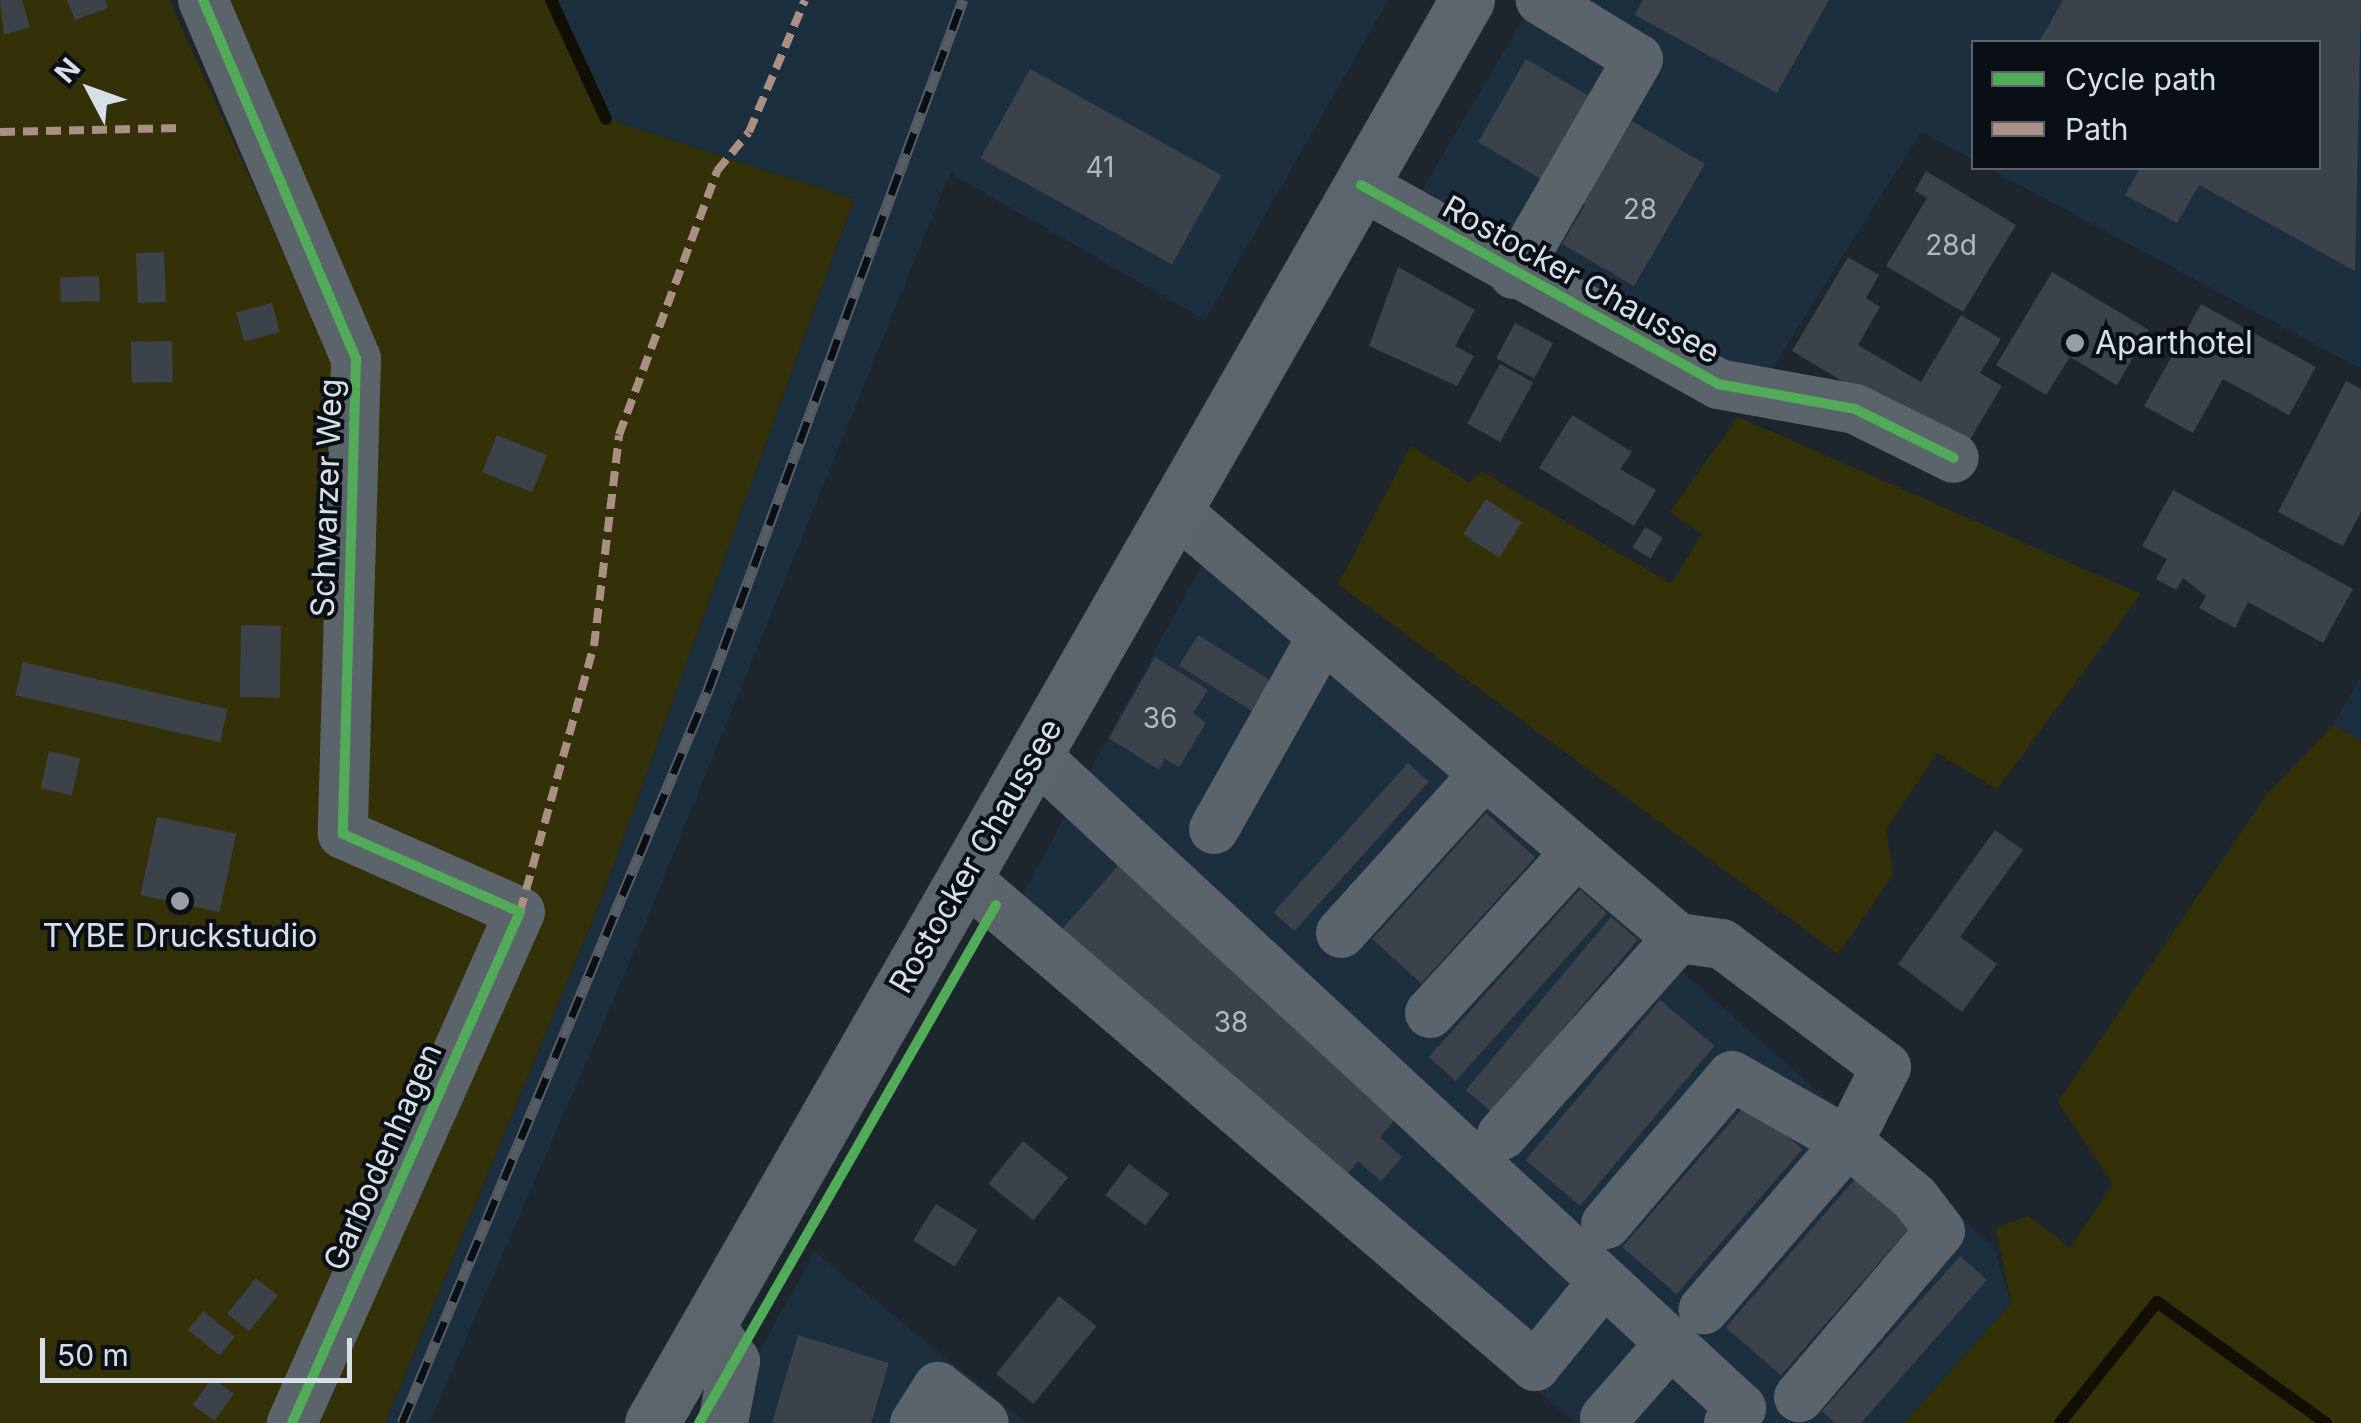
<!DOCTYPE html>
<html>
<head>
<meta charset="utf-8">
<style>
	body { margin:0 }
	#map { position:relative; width:2361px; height:1423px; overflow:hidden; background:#1e262d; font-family:Inter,sans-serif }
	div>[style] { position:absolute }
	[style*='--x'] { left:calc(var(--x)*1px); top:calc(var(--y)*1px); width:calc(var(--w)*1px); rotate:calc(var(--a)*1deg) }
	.built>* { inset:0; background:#1b2f3e }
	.green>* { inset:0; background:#343008 }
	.stream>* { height:12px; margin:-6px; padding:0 6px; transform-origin:6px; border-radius:6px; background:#110e04 }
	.building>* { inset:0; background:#3b4249; transform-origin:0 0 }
	.minor>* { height:50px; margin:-25px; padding:0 25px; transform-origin:25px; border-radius:25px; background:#5b646b }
	.major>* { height:55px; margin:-27.5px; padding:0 27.5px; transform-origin:27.5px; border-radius:27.5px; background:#5a656e }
	.rail>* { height:11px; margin-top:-5.5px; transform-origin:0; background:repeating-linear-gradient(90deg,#090f14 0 22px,#565d64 0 44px); box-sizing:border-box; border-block:2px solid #565d64 }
	.quiet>* { height:8px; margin-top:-4px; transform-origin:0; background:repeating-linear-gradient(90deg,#ac8f84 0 15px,transparent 0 23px) }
	.cycleway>* { height:10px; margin:-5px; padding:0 5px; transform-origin:5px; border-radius:5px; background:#51ab58 }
	.dots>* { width:28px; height:28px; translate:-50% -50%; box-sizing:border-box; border:5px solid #090f14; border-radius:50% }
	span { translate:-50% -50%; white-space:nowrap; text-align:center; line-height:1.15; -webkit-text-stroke:8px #090f14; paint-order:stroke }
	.number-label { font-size:28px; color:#afb8c0 }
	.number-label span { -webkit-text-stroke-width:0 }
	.street-label { font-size:32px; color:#d6e0e8 }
	.poi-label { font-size:32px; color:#d6e0e8 }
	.left { translate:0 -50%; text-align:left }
	.legend { position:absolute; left:1971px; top:40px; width:350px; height:130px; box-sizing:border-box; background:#090f14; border:2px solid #5b6369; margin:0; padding:12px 18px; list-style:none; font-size:30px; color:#d6e0e8 }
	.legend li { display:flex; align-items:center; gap:20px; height:50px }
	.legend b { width:50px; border:2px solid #5b6369 }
	.north { position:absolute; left:40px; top:40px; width:100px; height:100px; -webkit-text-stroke:8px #090f14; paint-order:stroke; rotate:311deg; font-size:28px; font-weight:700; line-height:40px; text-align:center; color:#d6e0e8 }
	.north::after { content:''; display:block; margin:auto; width:35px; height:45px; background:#d6e0e8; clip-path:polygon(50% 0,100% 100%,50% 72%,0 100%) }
	.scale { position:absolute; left:40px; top:1338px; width:312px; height:45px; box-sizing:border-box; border:5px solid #d6e0e8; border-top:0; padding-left:12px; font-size:30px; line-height:35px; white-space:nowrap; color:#d6e0e8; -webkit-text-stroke:8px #090f14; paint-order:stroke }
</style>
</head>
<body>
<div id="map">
	<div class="built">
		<i style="clip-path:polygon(558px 0,1388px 0,1205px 320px,950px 173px,625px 973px,429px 1423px,385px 1423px,602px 897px,854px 199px,606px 119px)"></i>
		<i style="clip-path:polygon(1534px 0,2361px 0,2361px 369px,1988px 168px,2318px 168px,2318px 42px,1974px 42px,1973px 160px,1921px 132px,1768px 375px,1716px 358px,1418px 197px)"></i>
		<i style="clip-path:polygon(1208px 553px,1993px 1246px,2011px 1303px,1904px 1423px,1575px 1423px,1003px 931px)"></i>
		<i style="clip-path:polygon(2361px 676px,2361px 741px,2333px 725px)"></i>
		<i style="clip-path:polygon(815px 1252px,1027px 1423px,719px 1423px)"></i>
	</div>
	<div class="green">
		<i style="clip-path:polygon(0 0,169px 0,293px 273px,211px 0,551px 0,607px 119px,854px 199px,602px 897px,385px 1423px,0 1423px)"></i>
		<i style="clip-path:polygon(1738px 417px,2141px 594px,1997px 789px,1937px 753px,1886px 829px,1893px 875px,1838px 954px,1338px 584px,1411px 446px,1470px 483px,1481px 471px,1671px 584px,1702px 534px,1670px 512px)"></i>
		<i style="clip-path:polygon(2333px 725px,2361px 741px,2361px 1423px,2060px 1423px,2134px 1329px,2053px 1423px,1904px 1423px,2011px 1303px,1996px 1228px,2028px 1216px,2070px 1248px,2113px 1184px,2058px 1102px,2265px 797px)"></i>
	</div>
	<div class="stream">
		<i style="--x:551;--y:0;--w:131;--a:65.2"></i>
		<i style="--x:2060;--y:1423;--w:155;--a:-51.3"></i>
		<i style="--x:2157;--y:1302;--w:208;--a:35.6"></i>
	</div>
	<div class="building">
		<i style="clip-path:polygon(0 0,22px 0,30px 27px,4px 35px)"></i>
		<i style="clip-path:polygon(67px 0,105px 0,108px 8px,75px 20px)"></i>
		<i style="clip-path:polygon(1643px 0,1829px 0,1777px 93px,1635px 15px)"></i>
		<i style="clip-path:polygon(2063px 0,2361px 0,2355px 271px,2199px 185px,2177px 223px,2125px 195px,2140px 168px,2318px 168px,2318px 42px,2039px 42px)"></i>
		<i style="clip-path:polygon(1526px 59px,1705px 164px,1634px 286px,1562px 244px,1585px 205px,1478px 142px)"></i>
		<i style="left:1030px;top:69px;width:219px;height:102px;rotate:29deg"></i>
		<i style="clip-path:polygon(1926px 171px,2016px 225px,1963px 312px,1886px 266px,1927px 198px,1915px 191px)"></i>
		<i style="left:164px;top:252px;width:50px;height:28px;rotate:88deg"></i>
		<i style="clip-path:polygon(1848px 257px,1879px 275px,1866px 298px,1880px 307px,1858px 345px,1921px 382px,1961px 315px,2001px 339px,1980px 373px,2002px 386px,1962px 453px,1792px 351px)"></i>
		<i style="clip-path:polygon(1398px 267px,1475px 310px,1455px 346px,1474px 356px,1457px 386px,1369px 346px)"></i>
		<i style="clip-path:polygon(2052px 272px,2149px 330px,2117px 385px,2070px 357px,2046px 395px,1996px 365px)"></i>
		<i style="left:99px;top:276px;width:25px;height:39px;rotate:88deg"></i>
		<i style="left:272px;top:303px;width:30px;height:37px;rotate:75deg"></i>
		<i style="clip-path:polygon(2201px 304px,2316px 367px,2289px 415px,2223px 379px,2193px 433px,2144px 406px)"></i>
		<i style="left:1515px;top:323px;width:43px;height:40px;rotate:28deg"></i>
		<i style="left:172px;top:341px;width:41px;height:41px;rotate:89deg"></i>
		<i style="left:1500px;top:364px;width:38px;height:68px;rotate:29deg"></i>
		<i style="clip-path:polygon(2346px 381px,2361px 389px,2361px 512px,2343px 546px,2278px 512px)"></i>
		<i style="clip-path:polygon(1572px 415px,1632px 452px,1620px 469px,1656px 490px,1634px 526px,1539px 468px)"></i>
		<i style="left:497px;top:435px;width:54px;height:40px;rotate:22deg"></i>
		<i style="clip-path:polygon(2173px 490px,2353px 589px,2323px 643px,2248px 602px,2235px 628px,2199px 608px,2206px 596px,2183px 578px,2176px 590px,2156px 579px,2167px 559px,2142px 546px)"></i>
		<i style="left:1486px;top:499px;width:43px;height:42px;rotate:33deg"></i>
		<i style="left:1645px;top:527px;width:21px;height:24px;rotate:31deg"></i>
		<i style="left:241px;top:625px;width:40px;height:72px;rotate:1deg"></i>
		<i style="left:1198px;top:635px;width:90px;height:36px;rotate:32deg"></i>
		<i style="clip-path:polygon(1155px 657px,1208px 690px,1193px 713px,1206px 723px,1179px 767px,1165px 759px,1159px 770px,1109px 738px)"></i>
		<i style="left:23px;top:662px;width:210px;height:34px;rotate:13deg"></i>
		<i style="left:49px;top:751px;width:32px;height:38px;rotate:13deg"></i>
		<i style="left:1408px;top:763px;width:28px;height:201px;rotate:42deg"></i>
		<i style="left:1486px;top:813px;width:66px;height:170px;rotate:42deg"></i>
		<i style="left:157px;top:817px;width:81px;height:80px;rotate:12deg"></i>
		<i style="clip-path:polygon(1995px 830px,2023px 850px,1960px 937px,1997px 964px,1962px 1012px,1898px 964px)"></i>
		<i style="clip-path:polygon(1124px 859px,1406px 1107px,1380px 1137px,1402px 1157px,1381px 1181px,1358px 1161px,1337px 1186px,1055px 937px)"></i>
		<i style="left:1580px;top:889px;width:36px;height:226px;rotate:42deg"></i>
		<i style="left:1611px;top:917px;width:35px;height:226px;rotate:40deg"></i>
		<i style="left:1660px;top:1000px;width:71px;height:209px;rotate:40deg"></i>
		<i style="left:1748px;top:1102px;width:72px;height:192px;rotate:41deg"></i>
		<i style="left:1023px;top:1141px;width:58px;height:55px;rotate:39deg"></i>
		<i style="left:1129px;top:1164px;width:50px;height:39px;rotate:37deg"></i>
		<i style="left:1861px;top:1172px;width:73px;height:206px;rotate:41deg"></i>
		<i style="left:936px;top:1204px;width:49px;height:43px;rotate:32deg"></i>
		<i style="clip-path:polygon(1960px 1256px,1987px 1280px,1861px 1423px,1835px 1423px,1822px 1411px)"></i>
		<i style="left:256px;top:1278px;width:28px;height:46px;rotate:39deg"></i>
		<i style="left:1059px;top:1296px;width:48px;height:100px;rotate:39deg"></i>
		<i style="left:203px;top:1311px;width:41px;height:24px;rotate:39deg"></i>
		<i style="clip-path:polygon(798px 1335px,889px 1363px,871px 1423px,772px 1423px)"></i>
		<i style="left:212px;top:1378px;width:27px;height:33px;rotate:36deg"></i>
	</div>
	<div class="minor">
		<i style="--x:203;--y:0;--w:390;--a:66.9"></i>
		<i style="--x:356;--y:359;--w:475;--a:91.6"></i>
		<i style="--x:343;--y:834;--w:193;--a:23.8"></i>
		<i style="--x:520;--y:912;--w:560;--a:114.05"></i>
		<i style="--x:1361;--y:185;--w:409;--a:29.1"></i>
		<i style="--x:1718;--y:384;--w:139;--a:10.3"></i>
		<i style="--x:1855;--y:409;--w:110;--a:26.3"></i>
		<i style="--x:1514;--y:274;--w:248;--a:-60"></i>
		<i style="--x:1638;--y:59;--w:114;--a:-148.7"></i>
		<i style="--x:1175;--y:510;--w:660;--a:40.39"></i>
		<i style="--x:1678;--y:938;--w:44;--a:7.8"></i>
		<i style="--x:1722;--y:944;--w:205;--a:36.9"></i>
		<i style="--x:1886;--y:1067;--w:84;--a:116.9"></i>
		<i style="--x:1848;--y:1142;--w:221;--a:130.8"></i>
		<i style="--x:1035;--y:755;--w:962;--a:42.77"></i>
		<i style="--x:1741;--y:1408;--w:19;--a:129"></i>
		<i style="--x:1214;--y:829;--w:218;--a:-60.6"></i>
		<i style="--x:964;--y:877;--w:752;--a:40.58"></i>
		<i style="--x:1535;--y:1366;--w:109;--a:-50.9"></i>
		<i style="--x:1341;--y:933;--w:209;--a:-47.9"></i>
		<i style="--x:1430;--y:1013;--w:218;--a:-47.6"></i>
		<i style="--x:1502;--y:1135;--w:264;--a:-48.2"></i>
		<i style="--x:1606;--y:1224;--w:194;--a:-49.6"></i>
		<i style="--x:1732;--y:1076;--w:133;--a:29.6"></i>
		<i style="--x:1848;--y:1142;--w:87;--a:39.9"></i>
		<i style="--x:1915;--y:1198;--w:41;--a:52.9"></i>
		<i style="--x:1940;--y:1231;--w:218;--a:130.3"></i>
		<i style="--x:709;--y:1324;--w:45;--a:54.9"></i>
		<i style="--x:735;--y:1361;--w:63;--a:101"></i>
		<i style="--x:1605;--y:1418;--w:100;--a:-48.7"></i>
		<i style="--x:915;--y:1423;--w:43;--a:-57.4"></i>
		<i style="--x:938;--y:1387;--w:58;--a:38"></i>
	</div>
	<div class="major">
		<i style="--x:652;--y:1423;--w:1640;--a:-60.2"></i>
	</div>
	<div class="rail">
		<i style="--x:402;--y:1423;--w:794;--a:-67.34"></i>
		<i style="--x:708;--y:690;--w:736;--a:-69.72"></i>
	</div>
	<div class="quiet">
		<i style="--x:0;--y:132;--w:180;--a:-1.3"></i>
		<i style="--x:520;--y:912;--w:276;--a:-74.5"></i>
		<i style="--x:594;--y:646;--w:212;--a:-83.2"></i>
		<i style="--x:619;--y:435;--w:282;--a:-69.6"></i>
		<i style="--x:717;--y:171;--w:50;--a:-50.6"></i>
		<i style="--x:749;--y:132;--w:143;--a:-67"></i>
	</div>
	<div class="cycleway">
		<i style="--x:203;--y:0;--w:390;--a:66.9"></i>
		<i style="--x:356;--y:359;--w:475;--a:91.6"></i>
		<i style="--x:343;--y:834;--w:193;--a:23.8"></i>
		<i style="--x:520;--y:912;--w:560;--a:114.05"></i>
		<i style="--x:1361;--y:185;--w:409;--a:29.1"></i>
		<i style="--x:1718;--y:384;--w:139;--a:10.3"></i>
		<i style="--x:1855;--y:409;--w:110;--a:26.3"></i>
		<i style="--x:699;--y:1423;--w:597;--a:-60.17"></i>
	</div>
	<div class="dots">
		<i style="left:2075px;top:343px;background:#969fa7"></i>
		<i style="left:180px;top:901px;background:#969fa7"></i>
	</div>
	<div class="number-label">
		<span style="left:1100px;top:167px">41</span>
		<span style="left:1640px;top:209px">28</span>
		<span style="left:1951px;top:245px">28d</span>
		<span style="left:1160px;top:718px">36</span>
		<span style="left:1231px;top:1022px">38</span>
	</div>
	<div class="street-label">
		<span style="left:1581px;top:280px;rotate:29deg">Rostocker Chaussee</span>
		<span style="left:327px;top:498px;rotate:-88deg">Schwarzer Weg</span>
		<span style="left:976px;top:856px;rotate:-60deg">Rostocker Chaussee</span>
		<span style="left:383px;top:1157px;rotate:-66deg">Garbodenhagen</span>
	</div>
	<div class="poi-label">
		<span class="left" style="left:2095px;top:343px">Aparthotel</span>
		<span style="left:180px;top:936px">TYBE Druckstudio</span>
	</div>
	<ul class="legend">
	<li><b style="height:12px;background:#51ab58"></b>Cycle path</li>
	<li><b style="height:12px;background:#ac8f84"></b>Path</li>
	</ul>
	<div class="north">N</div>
	<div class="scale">50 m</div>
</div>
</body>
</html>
